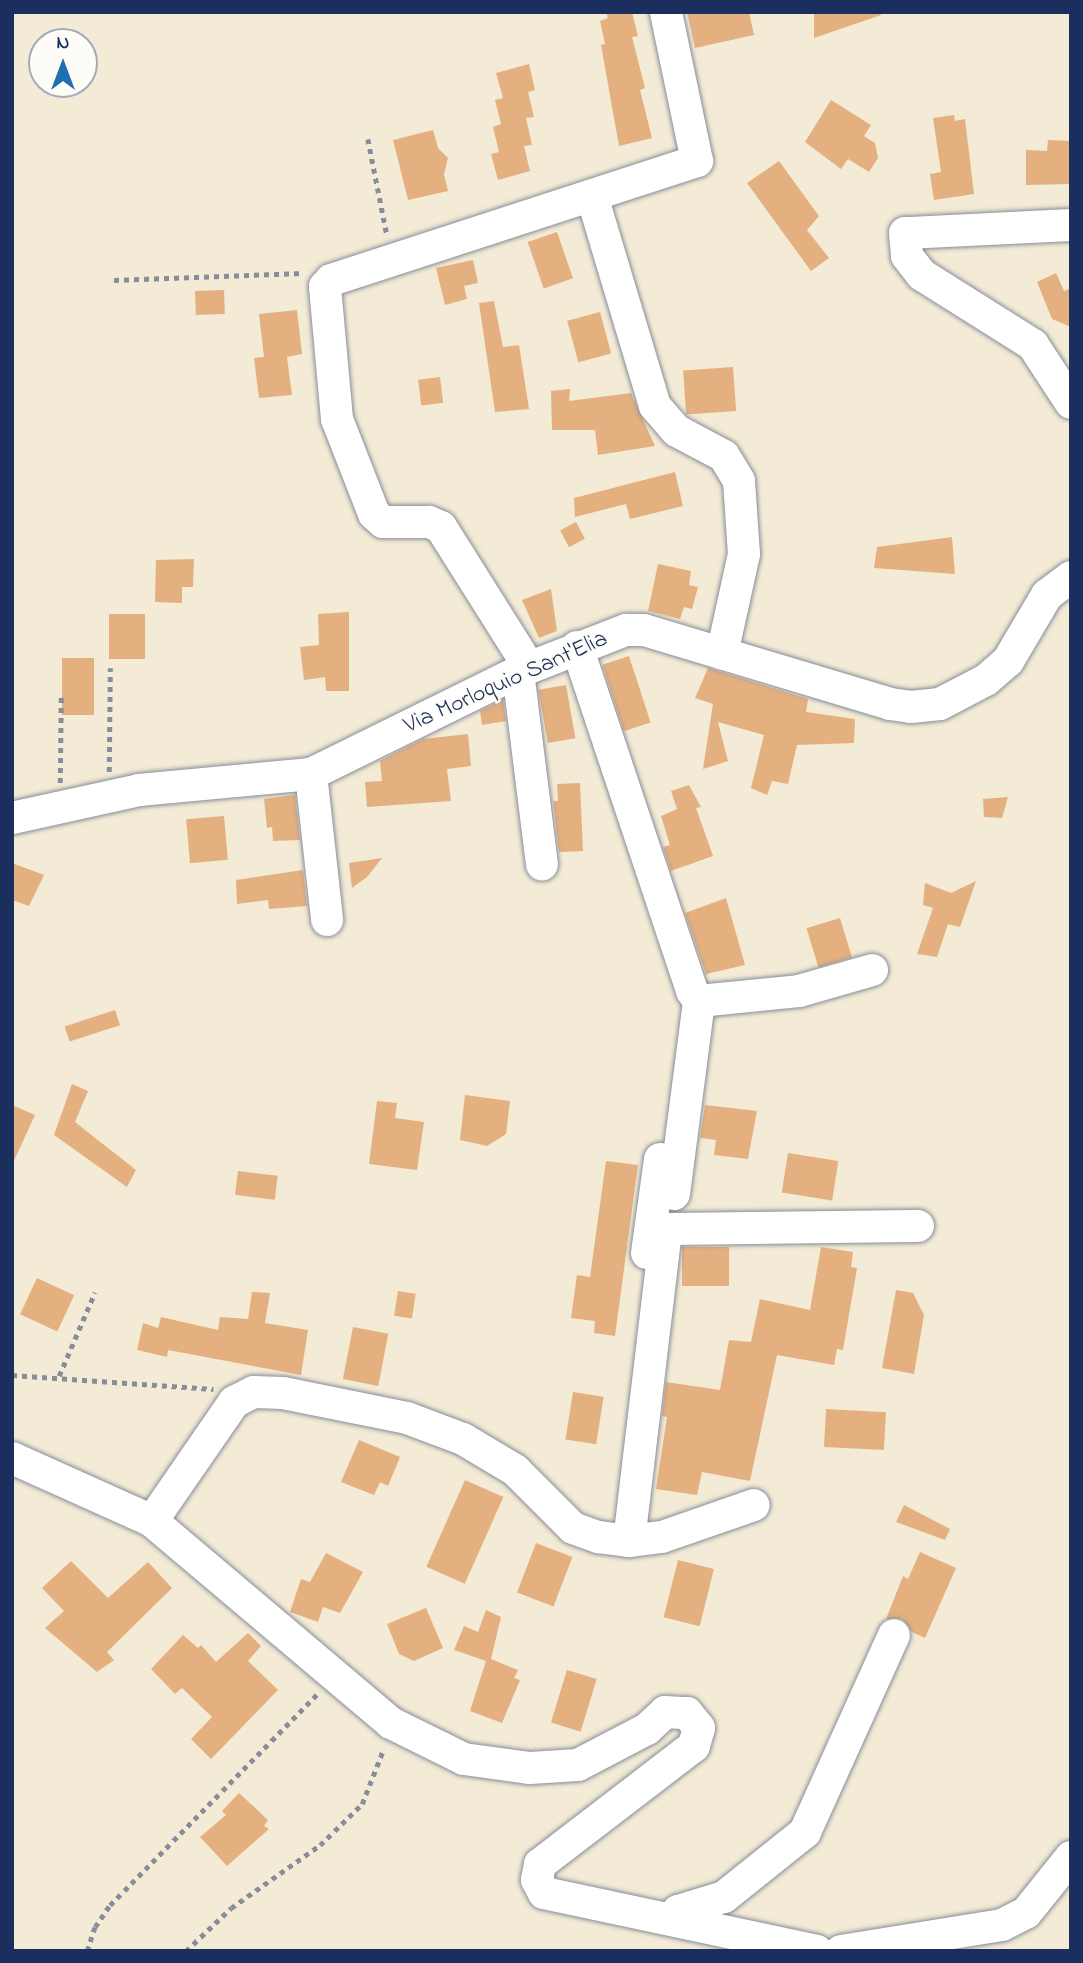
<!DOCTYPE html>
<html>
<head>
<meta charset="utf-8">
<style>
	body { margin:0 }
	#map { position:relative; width:1083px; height:1963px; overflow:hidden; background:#f3ebd5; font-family:"Indie Flower",sans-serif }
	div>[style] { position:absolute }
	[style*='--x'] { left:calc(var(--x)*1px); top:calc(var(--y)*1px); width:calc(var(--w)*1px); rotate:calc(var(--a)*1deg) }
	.building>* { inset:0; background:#e4b080; transform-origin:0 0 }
	.path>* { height:4.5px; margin-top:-2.25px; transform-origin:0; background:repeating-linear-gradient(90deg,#878d9a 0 5px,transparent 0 10px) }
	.roads { filter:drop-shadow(0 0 2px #878d9a) drop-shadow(0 0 2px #878d9a) }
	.minor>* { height:32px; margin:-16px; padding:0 16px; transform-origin:16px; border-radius:16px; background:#fff }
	span { translate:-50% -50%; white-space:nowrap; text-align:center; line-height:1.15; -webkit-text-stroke:5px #fdfcf7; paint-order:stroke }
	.street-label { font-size:24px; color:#1b2f5e }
	.frame { position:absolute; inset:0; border:14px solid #1b2f5e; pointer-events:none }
	.north { position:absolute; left:28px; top:28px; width:70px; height:70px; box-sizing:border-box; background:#fdfcf7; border:2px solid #a3aaba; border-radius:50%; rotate:0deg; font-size:19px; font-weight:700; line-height:28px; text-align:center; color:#1b2f5e }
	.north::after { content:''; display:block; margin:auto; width:24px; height:32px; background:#1f6fb2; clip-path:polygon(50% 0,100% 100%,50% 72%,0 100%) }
</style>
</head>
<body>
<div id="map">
	<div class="building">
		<i style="clip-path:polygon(606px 12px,632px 12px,638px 36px,632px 37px,645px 88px,640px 90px,652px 138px,619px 146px,601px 45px,605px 44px,600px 21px,608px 18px)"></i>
		<i style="clip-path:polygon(687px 12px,749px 12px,754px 35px,695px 48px)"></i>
		<i style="clip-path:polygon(814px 12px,880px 12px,881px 15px,814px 38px)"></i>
		<i style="clip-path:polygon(529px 64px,535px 90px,528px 92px,534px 117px,526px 118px,532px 145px,524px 146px,530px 171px,498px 180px,491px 154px,499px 152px,493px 127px,501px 124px,495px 100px,503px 98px,496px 73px)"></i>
		<i style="clip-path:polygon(831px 100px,871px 125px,864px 136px,875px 143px,878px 158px,869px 172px,848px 159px,841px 169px,805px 142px)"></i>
		<i style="clip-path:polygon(954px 115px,955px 121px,965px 119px,974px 194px,934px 200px,930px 174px,941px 172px,933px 118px)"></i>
		<i style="clip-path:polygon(433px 130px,438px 148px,448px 158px,444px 174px,448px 191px,408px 200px,393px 140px)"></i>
		<i style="clip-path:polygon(1048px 140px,1069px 141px,1071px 184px,1026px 185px,1026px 150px,1047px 151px)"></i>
		<i style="clip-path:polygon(779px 161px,819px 216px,807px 230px,829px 258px,811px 271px,747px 183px)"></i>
		<i style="left:557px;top:232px;width:49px;height:31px;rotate:71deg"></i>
		<i style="clip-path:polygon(473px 260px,478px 283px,464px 286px,467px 299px,445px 305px,436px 268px)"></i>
		<i style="clip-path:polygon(1056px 273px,1064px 291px,1071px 288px,1071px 327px,1052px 319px,1037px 282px)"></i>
		<i style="left:224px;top:290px;width:24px;height:29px;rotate:88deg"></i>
		<i style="clip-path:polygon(494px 301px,503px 347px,519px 345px,529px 409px,495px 412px,479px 303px)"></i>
		<i style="clip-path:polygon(297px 310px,302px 354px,287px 357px,292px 395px,259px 398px,254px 358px,264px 357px,259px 314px)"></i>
		<i style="left:600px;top:312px;width:43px;height:34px;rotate:75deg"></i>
		<i style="left:733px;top:367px;width:44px;height:50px;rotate:86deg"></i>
		<i style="left:440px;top:377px;width:26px;height:22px;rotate:83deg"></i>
		<i style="clip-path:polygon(570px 389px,569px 401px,631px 393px,655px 446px,598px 455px,595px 430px,552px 430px,551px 391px)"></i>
		<i style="clip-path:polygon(675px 472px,683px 506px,630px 519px,626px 504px,575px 517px,574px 498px)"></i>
		<i style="left:576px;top:522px;width:19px;height:18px;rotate:62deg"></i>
		<i style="clip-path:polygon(952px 537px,955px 574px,874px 568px,877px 547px)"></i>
		<i style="clip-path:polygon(194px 559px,193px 587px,182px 587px,182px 603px,155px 602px,156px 560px)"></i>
		<i style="clip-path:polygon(658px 564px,691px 571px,689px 585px,698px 587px,692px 609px,684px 607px,680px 619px,648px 611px)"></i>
		<i style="clip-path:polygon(551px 589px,557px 631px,539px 638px,522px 600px)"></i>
		<i style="clip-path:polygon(349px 612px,349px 691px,326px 691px,325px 677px,304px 680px,300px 647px,319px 645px,318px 614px)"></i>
		<i style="left:109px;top:614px;width:36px;height:45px"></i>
		<i style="left:629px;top:656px;width:70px;height:28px;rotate:72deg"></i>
		<i style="left:94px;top:658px;width:57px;height:32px;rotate:90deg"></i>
		<i style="clip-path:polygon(708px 668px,808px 699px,806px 712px,855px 719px,854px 743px,797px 745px,788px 784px,772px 781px,767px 795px,751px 788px,764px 735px,718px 722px,728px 761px,703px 769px,713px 704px,695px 698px)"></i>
		<i style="left:566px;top:685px;width:54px;height:28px;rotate:80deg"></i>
		<i style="clip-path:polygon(503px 700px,506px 721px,482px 725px,480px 711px)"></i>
		<i style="clip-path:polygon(468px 734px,471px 766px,447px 769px,451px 801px,367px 807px,365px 782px,382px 781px,380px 761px,423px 739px)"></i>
		<i style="clip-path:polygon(580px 783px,583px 851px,559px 852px,553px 801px,558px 801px,557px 784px)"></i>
		<i style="clip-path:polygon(689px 785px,701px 807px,696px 808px,713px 856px,671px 871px,663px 847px,670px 845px,661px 816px,677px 809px,671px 791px)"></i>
		<i style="clip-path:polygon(295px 795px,300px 840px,273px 841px,272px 827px,267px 828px,264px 799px)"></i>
		<i style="clip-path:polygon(1008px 797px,1002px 818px,984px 817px,983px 799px)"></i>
		<i style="left:224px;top:816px;width:44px;height:38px;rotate:85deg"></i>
		<i style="clip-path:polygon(382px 858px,367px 877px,352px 888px,349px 863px)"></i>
		<i style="clip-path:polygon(12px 863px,44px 875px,29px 906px,12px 900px)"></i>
		<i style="clip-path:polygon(303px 870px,307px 906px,269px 909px,268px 900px,237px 904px,236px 880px)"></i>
		<i style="clip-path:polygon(976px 881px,960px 927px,948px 924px,937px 957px,917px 954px,933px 908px,923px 905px,925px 883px,951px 893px)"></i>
		<i style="clip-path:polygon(726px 898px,745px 965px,706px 974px,685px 913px)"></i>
		<i style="left:840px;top:918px;width:41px;height:35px;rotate:73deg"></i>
		<i style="left:115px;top:1010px;width:16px;height:53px;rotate:72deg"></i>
		<i style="clip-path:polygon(72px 1084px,88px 1091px,75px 1122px,136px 1170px,127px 1187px,54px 1135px)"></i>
		<i style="clip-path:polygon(465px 1095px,510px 1101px,506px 1134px,487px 1146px,460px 1140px)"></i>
		<i style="clip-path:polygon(377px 1101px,397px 1103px,395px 1118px,424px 1122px,417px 1170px,369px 1164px)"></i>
		<i style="clip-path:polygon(12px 1105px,35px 1115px,12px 1165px)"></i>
		<i style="clip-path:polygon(705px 1105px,757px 1111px,748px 1159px,714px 1155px,716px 1140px,700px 1138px)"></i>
		<i style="left:788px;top:1153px;width:51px;height:40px;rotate:9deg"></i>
		<i style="clip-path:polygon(606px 1161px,638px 1165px,615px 1336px,594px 1333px,595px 1321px,571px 1318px,577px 1275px,590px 1277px)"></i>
		<i style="left:238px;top:1171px;width:40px;height:24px;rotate:7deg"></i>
		<i style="left:682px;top:1247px;width:47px;height:39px"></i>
		<i style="clip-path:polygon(821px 1247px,853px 1252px,851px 1267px,857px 1268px,843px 1350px,837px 1349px,834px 1365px,777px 1355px,750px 1481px,702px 1472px,697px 1495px,656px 1489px,667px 1417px,662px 1416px,666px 1382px,720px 1390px,729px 1340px,751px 1342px,760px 1299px,810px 1310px)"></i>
		<i style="left:37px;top:1278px;width:41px;height:40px;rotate:25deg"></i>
		<i style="clip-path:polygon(896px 1290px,913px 1293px,924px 1315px,914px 1374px,882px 1368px)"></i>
		<i style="left:398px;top:1291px;width:18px;height:25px;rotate:9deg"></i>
		<i style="clip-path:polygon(252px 1292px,270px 1293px,265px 1323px,308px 1330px,301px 1375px,168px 1350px,167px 1357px,137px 1350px,143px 1323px,158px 1328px,161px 1317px,218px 1330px,220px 1317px,248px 1319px)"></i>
		<i style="left:353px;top:1327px;width:36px;height:53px;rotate:11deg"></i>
		<i style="left:573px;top:1392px;width:31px;height:48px;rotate:9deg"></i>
		<i style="left:826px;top:1409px;width:60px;height:38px;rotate:3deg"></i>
		<i style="clip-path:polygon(359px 1440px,400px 1457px,388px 1486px,380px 1482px,374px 1495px,341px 1482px)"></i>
		<i style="left:465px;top:1480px;width:42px;height:95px;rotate:24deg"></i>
		<i style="clip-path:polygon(904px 1505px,950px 1529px,945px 1540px,896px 1522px)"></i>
		<i style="left:536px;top:1543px;width:39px;height:53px;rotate:21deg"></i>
		<i style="clip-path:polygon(920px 1552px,956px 1568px,925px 1638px,912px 1632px,902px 1619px,886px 1619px,903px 1576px,908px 1579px)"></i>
		<i style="clip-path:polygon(326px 1553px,363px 1572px,340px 1613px,323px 1607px,318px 1622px,290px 1612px,301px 1579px,310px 1582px)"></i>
		<i style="left:678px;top:1560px;width:37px;height:59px;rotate:14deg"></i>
		<i style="clip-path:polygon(71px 1561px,108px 1598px,148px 1562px,172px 1588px,107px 1652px,114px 1660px,97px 1672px,45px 1628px,64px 1611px,42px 1588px)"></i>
		<i style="clip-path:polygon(426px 1608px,443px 1648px,414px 1661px,399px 1654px,387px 1624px)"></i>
		<i style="clip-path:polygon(486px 1610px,501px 1617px,491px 1659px,518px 1670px,514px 1678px,520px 1680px,502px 1723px,470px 1711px,486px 1661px,454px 1650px,464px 1626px,478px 1632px)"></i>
		<i style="clip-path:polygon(248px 1633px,261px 1646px,248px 1661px,278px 1690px,211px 1759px,191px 1739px,212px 1717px,182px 1688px,175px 1694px,151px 1669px,183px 1635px,198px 1648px,201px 1645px,216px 1662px)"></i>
		<i style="left:567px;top:1670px;width:31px;height:55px;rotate:17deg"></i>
		<i style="clip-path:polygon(239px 1793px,268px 1820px,264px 1826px,269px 1829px,227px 1866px,200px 1837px,226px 1815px,222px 1811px)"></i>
	</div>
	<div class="path">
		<i style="--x:368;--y:139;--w:98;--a:78.8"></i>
		<i style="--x:114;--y:280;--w:190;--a:-2.1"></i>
		<i style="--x:109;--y:772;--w:104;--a:-89.4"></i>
		<i style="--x:60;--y:783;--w:87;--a:-89.3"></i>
		<i style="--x:12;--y:1375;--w:202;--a:4"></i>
		<i style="--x:59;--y:1376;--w:91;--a:-66.8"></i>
		<i style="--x:87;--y:1951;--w:25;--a:-72"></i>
		<i style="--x:95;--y:1927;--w:27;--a:-56"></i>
		<i style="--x:110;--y:1905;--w:297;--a:-45.5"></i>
		<i style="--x:186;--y:1951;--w:62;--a:-43.7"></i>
		<i style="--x:231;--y:1908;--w:109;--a:-35.3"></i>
		<i style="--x:320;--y:1845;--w:59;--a:-44.3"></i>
		<i style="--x:362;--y:1804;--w:60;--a:-68.6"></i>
	</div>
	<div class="roads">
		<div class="minor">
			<i style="--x:592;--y:196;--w:219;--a:73.3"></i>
			<i style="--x:655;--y:406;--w:33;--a:49"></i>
			<i style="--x:677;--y:431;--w:53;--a:28"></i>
			<i style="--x:724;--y:456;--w:29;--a:59"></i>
			<i style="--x:739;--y:481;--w:73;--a:86.1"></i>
			<i style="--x:744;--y:554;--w:102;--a:102.4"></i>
			<i style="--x:1071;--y:225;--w:166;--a:177.2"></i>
			<i style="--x:905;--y:233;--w:23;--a:85"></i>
			<i style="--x:907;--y:256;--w:24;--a:52"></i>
			<i style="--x:922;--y:275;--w:131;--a:32.2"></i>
			<i style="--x:1033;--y:345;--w:69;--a:56.8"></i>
			<i style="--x:577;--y:647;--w:363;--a:71.5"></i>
			<i style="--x:692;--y:991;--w:12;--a:55"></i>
			<i style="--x:699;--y:1001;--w:100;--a:-5.7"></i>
			<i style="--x:799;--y:991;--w:76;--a:-16"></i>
			<i style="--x:529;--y:667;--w:165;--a:-122.2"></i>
			<i style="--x:441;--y:527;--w:13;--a:-157"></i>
			<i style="--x:429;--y:522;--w:46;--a:180"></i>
			<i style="--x:383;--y:522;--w:12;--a:-138"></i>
			<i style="--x:374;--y:514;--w:102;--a:-111.3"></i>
			<i style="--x:337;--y:419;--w:133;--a:-95.2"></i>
			<i style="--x:325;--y:287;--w:9;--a:-49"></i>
			<i style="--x:331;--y:280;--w:385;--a:-18"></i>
			<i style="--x:697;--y:161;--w:152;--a:-101.8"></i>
			<i style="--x:518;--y:672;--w:194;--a:82.9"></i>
			<i style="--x:311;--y:774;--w:147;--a:83.7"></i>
			<i style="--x:12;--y:818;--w:130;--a:-12.4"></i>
			<i style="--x:139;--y:790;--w:173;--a:-5.3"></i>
			<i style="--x:311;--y:774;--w:231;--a:-26.2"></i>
			<i style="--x:518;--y:672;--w:116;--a:-21.3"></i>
			<i style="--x:626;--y:630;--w:18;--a:0"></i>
			<i style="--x:644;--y:630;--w:257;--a:16.7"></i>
			<i style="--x:890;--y:704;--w:21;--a:8"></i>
			<i style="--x:911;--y:707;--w:29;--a:-6"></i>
			<i style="--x:940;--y:704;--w:52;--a:-27.6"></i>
			<i style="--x:986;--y:680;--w:29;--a:-41"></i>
			<i style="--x:1008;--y:661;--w:77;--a:-59.4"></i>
			<i style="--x:1047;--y:595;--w:30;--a:-37"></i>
			<i style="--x:674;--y:1194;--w:195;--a:-82.6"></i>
			<i style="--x:647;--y:1253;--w:95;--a:-82.1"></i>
			<i style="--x:12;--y:1458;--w:154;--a:24.2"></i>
			<i style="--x:152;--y:1521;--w:313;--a:40.2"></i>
			<i style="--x:391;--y:1723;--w:81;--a:26.3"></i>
			<i style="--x:464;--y:1759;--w:67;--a:7.8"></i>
			<i style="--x:530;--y:1768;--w:48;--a:-3.6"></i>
			<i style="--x:578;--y:1765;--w:78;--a:-27.6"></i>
			<i style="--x:647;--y:1729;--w:25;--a:-43"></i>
			<i style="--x:665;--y:1712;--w:22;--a:3"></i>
			<i style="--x:687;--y:1713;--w:19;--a:51"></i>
			<i style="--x:699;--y:1728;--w:19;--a:106"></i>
			<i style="--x:694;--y:1746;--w:194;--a:142.5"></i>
			<i style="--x:540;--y:1864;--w:16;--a:101"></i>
			<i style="--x:537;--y:1880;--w:15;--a:62"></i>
			<i style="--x:544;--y:1893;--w:279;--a:12"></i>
			<i style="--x:152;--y:1521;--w:145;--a:-55.4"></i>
			<i style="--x:234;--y:1402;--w:22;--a:-27"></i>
			<i style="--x:254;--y:1392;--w:29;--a:2"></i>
			<i style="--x:283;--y:1393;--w:126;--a:11.4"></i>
			<i style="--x:407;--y:1418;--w:60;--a:20.6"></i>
			<i style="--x:463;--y:1439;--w:61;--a:30.8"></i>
			<i style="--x:515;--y:1470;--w:82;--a:45"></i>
			<i style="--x:573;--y:1528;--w:27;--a:20"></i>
			<i style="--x:598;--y:1537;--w:31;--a:7"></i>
			<i style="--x:629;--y:1541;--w:33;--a:-7"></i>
			<i style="--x:662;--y:1537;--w:97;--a:-19.2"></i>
			<i style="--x:629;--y:1541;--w:314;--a:-83.2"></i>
			<i style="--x:666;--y:1229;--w:252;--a:-0.7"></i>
			<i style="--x:674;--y:1920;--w:10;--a:-66"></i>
			<i style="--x:678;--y:1911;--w:48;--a:-16.9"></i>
			<i style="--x:724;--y:1897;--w:104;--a:-38.7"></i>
			<i style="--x:805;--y:1832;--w:216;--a:-65.7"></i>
			<i style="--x:841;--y:1951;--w:163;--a:-9.2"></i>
			<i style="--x:1002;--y:1925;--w:27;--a:-27"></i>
			<i style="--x:1026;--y:1913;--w:72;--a:-51.2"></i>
		</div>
	</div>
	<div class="street-label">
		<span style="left:506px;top:683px;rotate:-24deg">Via Morloquio Sant'Elia</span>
	</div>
	<div class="frame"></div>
	<div class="north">N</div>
</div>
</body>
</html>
